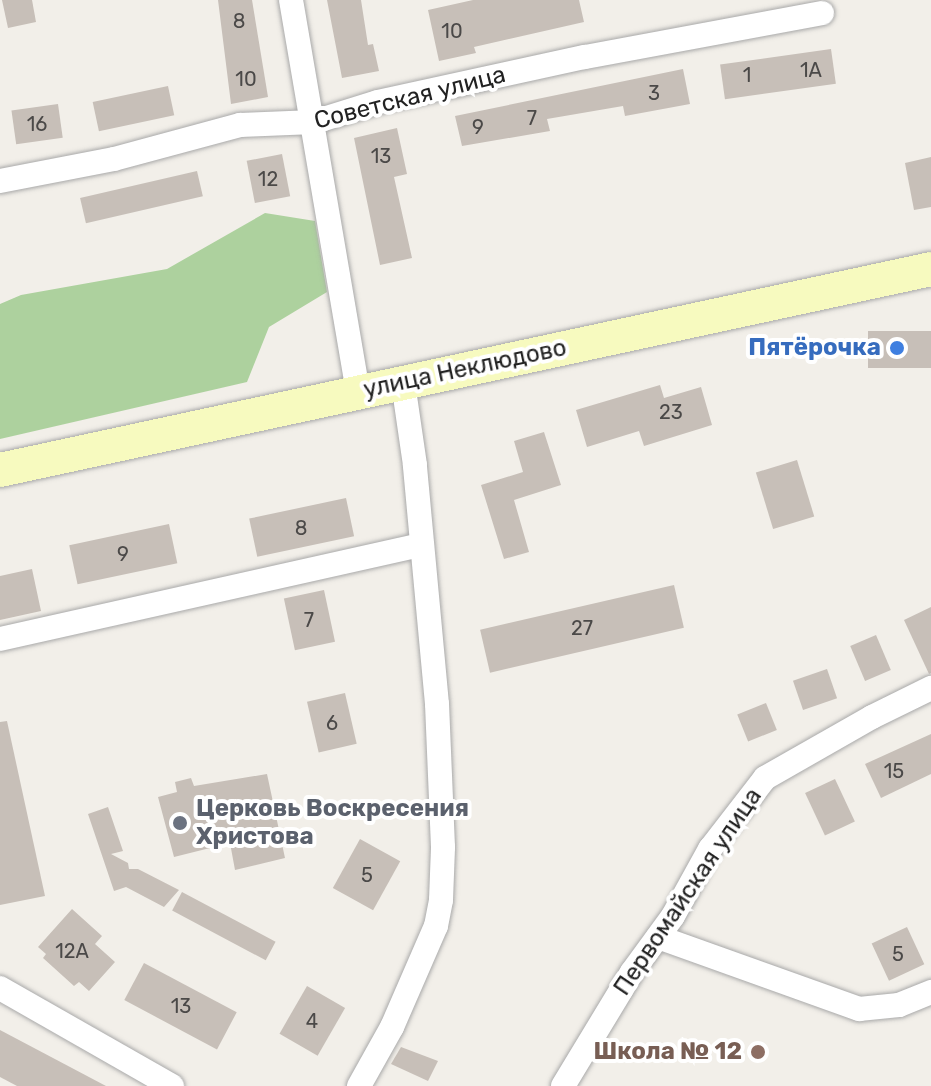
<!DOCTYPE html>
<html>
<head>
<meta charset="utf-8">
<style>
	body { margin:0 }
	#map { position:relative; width:931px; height:1086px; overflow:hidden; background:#f2efe9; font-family:Rubik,sans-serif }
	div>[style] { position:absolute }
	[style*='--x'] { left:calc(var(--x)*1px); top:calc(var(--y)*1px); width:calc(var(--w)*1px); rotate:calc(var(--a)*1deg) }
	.forest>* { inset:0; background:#add19e }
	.building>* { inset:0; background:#c7bfb8; transform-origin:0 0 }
	.roads { filter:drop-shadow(0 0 2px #a9a9a9) drop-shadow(0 0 2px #a9a9a9) }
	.minor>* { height:24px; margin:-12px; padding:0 12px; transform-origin:12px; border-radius:12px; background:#fff }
	.secondary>* { height:34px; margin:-17px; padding:0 17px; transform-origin:17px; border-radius:17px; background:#f7fabf }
	.dots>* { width:22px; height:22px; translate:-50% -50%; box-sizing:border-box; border:4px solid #fff; border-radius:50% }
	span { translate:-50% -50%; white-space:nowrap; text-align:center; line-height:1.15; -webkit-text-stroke:8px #fff; paint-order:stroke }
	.number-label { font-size:20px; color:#4b4948 }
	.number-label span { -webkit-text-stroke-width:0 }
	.street-label { font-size:24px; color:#222 }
	.shop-label { font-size:24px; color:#366cbe; font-weight:700 }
	.right { translate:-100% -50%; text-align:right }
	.worship-label { font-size:24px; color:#5b616d; font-weight:700 }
	.left { translate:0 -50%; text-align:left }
	.education-label { font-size:24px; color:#785e54; font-weight:700 }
</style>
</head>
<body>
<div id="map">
	<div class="forest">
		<i style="clip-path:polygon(265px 213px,315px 221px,327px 292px,269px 327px,247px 382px,0 439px,0 304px,21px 295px,167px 269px)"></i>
	</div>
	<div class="building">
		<i style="clip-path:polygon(2px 0,32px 0,36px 22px,8px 28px)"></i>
		<i style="clip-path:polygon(218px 0,252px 0,268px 97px,231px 104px)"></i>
		<i style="clip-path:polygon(327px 0,361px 0,368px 45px,373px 44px,379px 71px,342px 78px)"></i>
		<i style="clip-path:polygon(473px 0,579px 0,584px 22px,474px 47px,476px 53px,439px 61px,428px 10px)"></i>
		<i style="left:831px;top:49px;width:35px;height:112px;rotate:82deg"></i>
		<i style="clip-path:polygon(683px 69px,690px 104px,625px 116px,623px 106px,547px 119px,550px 131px,462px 146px,455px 116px)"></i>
		<i style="left:168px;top:86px;width:30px;height:77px;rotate:78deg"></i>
		<i style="left:58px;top:104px;width:34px;height:47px;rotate:82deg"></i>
		<i style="clip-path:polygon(397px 128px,407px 174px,394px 177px,412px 258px,380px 265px,354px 138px)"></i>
		<i style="left:282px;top:154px;width:43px;height:36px;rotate:79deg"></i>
		<i style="clip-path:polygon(931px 157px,931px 207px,914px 210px,905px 163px)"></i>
		<i style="left:197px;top:171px;width:26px;height:120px;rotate:77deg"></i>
		<i style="left:931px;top:331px;width:37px;height:63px;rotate:90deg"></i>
		<i style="clip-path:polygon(660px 385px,664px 398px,701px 387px,712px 425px,644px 446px,639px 431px,587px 447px,576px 410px)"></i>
		<i style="clip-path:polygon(544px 432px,561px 485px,514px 500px,529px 552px,504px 559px,481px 485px,523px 472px,514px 441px)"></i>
		<i style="left:797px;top:460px;width:59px;height:43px;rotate:73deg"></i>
		<i style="left:346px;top:498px;width:39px;height:99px;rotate:78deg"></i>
		<i style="left:169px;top:524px;width:40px;height:102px;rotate:78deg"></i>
		<i style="clip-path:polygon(32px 569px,41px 611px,0 620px,0 576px)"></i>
		<i style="left:674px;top:585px;width:44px;height:199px;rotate:77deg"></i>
		<i style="left:324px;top:590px;width:53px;height:41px;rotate:78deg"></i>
		<i style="clip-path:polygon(931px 607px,931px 673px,929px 674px,904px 620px)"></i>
		<i style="left:876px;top:635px;width:38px;height:28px;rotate:67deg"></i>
		<i style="left:827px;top:669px;width:31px;height:36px;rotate:71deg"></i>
		<i style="left:345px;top:693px;width:52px;height:39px;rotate:77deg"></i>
		<i style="left:766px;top:703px;width:29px;height:31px;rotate:68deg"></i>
		<i style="clip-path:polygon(7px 721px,45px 896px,0 905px,0 722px)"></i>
		<i style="clip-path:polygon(931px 734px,931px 774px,881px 798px,865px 764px)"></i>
		<i style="clip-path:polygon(267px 774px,285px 858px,235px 870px,230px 843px,174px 857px,158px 797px,177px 792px,175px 782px,191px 778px,194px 786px)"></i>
		<i style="left:835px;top:779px;width:47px;height:33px;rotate:65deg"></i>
		<i style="clip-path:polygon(108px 807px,123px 851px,111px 854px,128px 863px,129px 869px,138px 869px,179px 890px,164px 907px,126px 887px,114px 891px,88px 814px)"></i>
		<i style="left:360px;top:839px;width:46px;height:56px;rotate:29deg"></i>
		<i style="left:182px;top:892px;width:106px;height:21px;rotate:28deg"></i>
		<i style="clip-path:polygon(72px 909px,102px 936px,95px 944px,115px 962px,89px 991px,79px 982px,74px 986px,43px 958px,46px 954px,38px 947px)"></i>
		<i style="left:907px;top:927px;width:41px;height:39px;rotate:65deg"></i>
		<i style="left:144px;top:963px;width:105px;height:42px;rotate:28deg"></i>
		<i style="left:307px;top:986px;width:44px;height:55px;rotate:30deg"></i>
		<i style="clip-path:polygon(0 1030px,106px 1086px,17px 1086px,0 1077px)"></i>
		<i style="clip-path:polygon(401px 1047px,438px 1061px,428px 1081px,391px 1064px)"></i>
	</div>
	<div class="roads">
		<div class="minor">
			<i style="--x:291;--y:0;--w:398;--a:80.3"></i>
			<i style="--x:0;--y:181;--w:116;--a:-10.9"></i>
			<i style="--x:114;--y:159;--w:131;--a:-15.1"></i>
			<i style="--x:240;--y:125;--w:74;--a:-2.3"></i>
			<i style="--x:314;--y:122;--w:67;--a:-17.4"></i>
			<i style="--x:378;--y:102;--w:212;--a:-12.3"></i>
			<i style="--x:585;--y:57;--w:241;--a:-10.5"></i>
			<i style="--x:0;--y:639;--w:432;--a:-12.6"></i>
			<i style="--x:658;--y:937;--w:214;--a:19.7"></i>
			<i style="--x:859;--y:1009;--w:40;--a:-5.7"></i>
			<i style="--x:899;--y:1005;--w:35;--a:-22"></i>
			<i style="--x:0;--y:988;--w:198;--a:29.7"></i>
			<i style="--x:359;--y:1086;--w:68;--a:-60.8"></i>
			<i style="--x:392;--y:1027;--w:110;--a:-66.5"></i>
			<i style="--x:436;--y:926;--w:26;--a:-79"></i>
			<i style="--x:441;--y:900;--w:53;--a:-87.8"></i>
			<i style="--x:443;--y:847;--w:143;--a:-92.4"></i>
			<i style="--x:437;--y:704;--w:240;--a:-95.3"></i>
			<i style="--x:415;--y:465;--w:83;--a:-98.3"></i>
			<i style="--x:563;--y:1086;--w:133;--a:-58.8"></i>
			<i style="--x:632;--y:972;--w:69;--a:-53.8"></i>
			<i style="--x:673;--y:916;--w:77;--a:-61.1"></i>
			<i style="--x:710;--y:849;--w:90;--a:-52.2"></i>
			<i style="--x:765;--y:778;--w:123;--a:-29.7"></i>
			<i style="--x:872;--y:717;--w:66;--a:-26.2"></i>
		</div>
		<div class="secondary">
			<i style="--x:0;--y:470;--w:952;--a:-12.18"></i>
		</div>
	</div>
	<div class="dots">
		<i style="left:897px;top:348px;background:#3f7fe0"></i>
		<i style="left:180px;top:823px;background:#6b7280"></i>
		<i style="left:758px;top:1052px;background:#8d6e63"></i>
	</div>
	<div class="number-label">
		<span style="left:239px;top:21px">8</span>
		<span style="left:452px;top:31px">10</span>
		<span style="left:811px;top:70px">1А</span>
		<span style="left:747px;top:75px">1</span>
		<span style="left:246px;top:79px">10</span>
		<span style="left:654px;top:93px">3</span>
		<span style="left:532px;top:118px">7</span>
		<span style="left:37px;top:124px">16</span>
		<span style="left:478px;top:127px">9</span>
		<span style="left:381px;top:156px">13</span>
		<span style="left:268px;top:179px">12</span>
		<span style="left:671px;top:412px">23</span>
		<span style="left:301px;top:528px">8</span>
		<span style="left:123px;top:554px">9</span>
		<span style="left:309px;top:620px">7</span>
		<span style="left:582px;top:628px">27</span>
		<span style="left:332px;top:723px">6</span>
		<span style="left:894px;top:771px">15</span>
		<span style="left:367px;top:875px">5</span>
		<span style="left:72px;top:951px">12А</span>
		<span style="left:898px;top:954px">5</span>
		<span style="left:181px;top:1006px">13</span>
		<span style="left:312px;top:1021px">4</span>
	</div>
	<div class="street-label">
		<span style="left:410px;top:98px;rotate:-14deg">Советская улица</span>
		<span style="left:465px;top:369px;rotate:-12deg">улица Неклюдово</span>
		<span style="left:688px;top:892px;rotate:-56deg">Первомайская улица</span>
	</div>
	<div class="shop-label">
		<span class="right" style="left:881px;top:348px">Пятёрочка</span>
	</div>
	<div class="worship-label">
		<span class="left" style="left:196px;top:823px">Церковь Воскресения<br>Христова</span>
	</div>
	<div class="education-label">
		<span class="right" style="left:742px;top:1052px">Школа № 12</span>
	</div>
</div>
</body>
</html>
